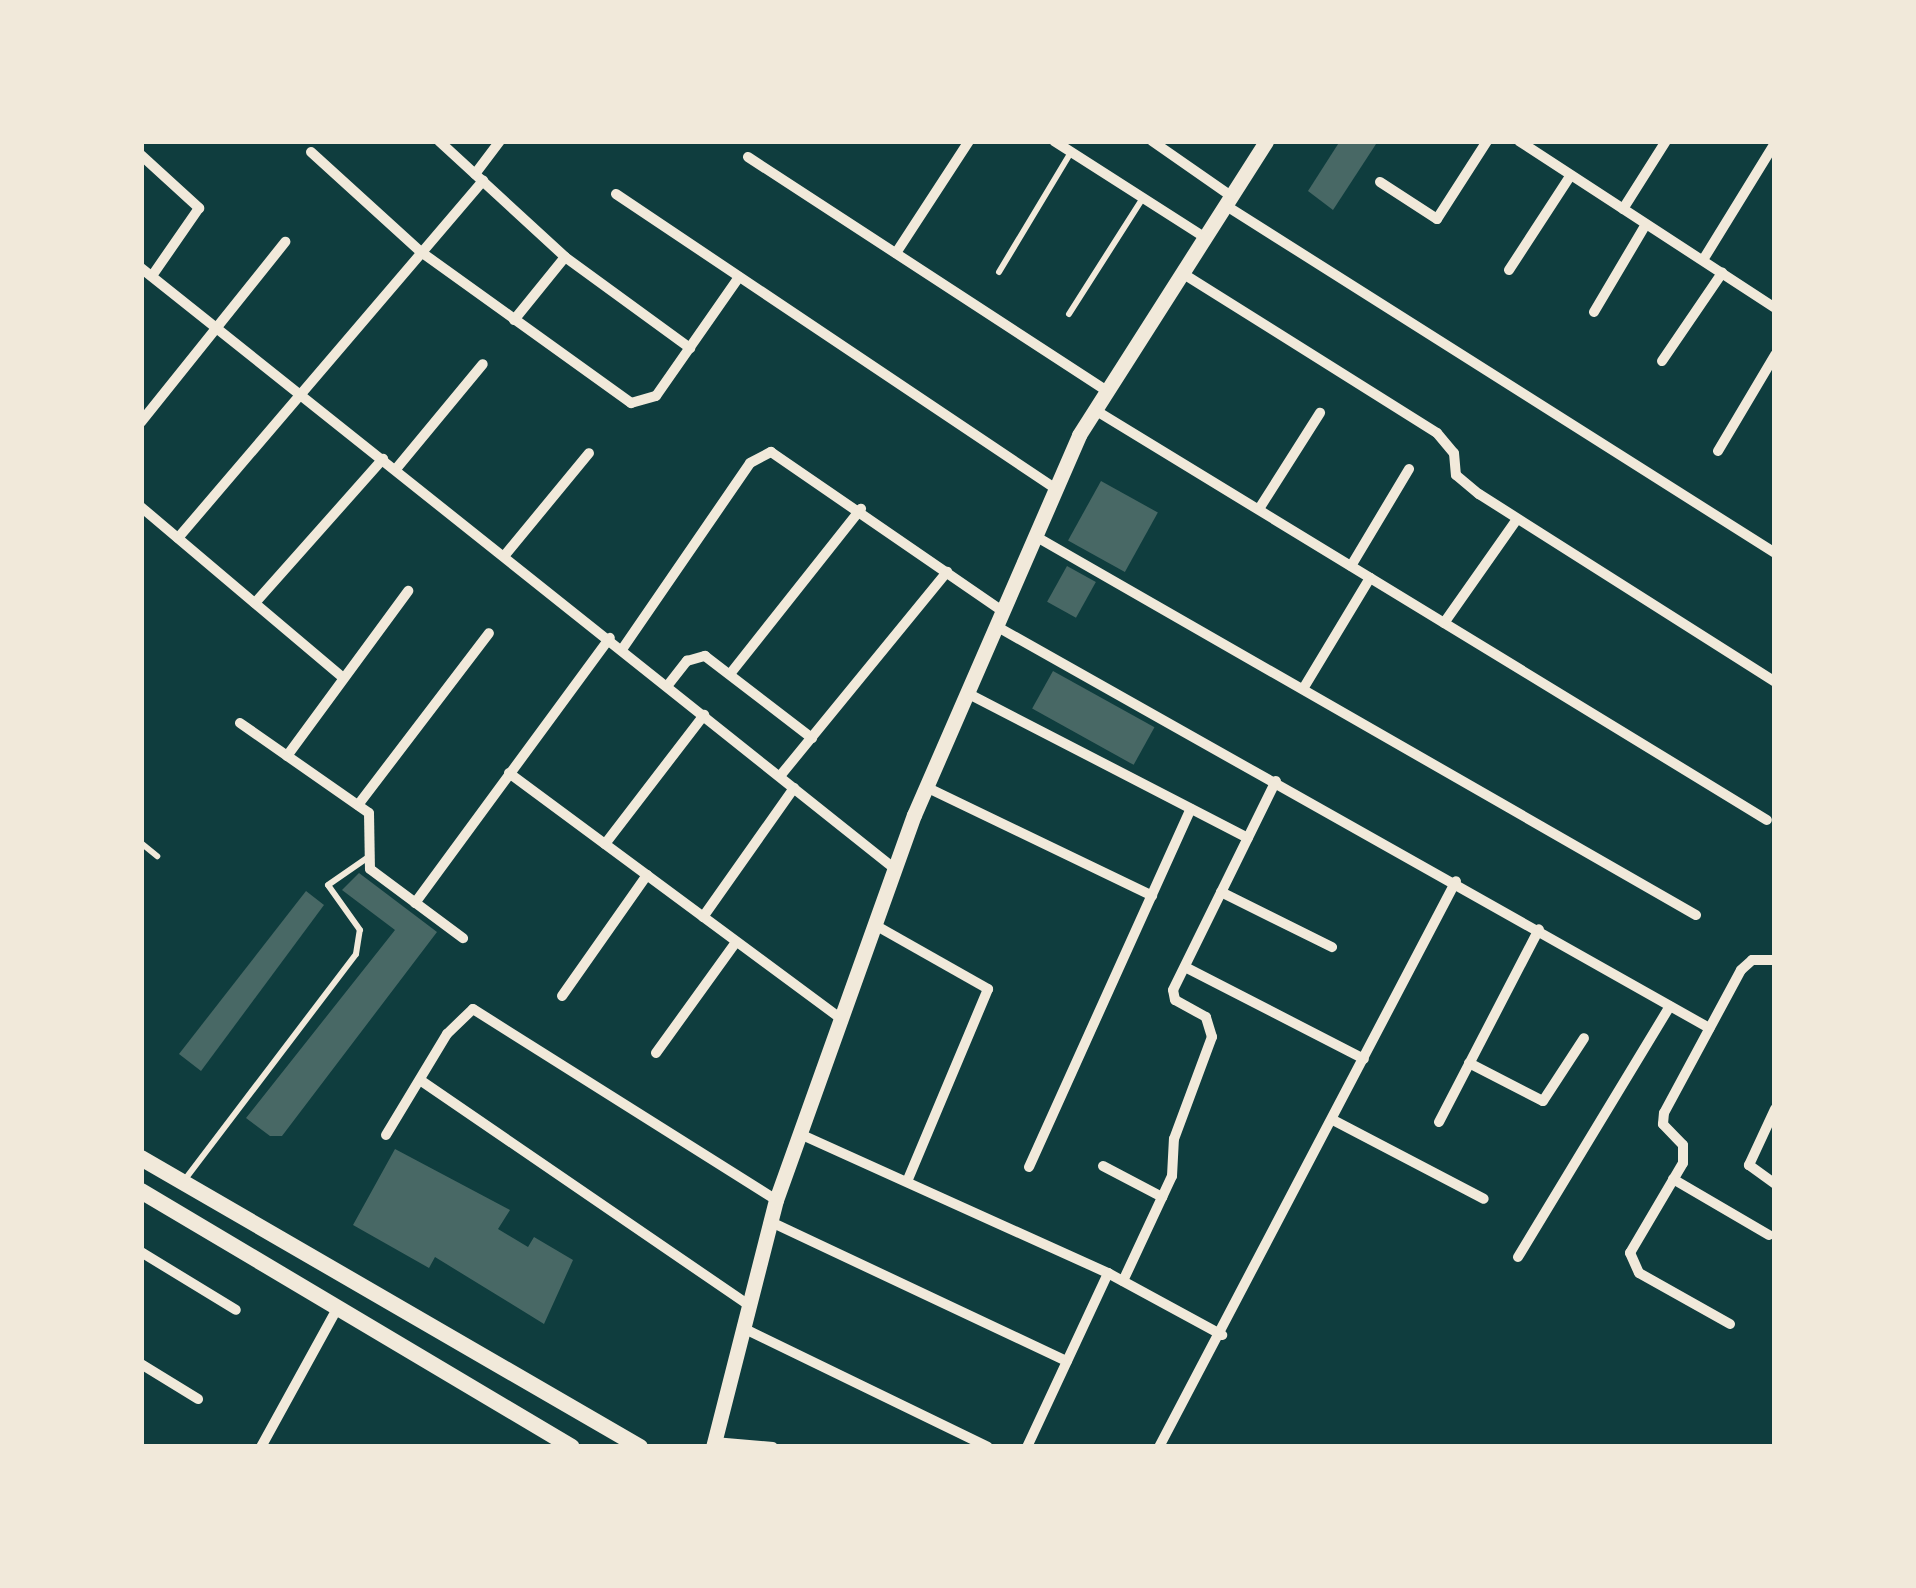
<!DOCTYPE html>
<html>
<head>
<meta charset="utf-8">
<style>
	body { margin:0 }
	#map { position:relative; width:1916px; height:1588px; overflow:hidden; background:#0f3d3e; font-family:Lora,serif }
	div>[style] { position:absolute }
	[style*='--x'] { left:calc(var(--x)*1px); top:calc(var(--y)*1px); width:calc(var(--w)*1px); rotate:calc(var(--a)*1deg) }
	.building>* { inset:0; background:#486865; transform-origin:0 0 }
	.service>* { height:6px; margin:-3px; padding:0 3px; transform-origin:3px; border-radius:3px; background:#f1e9da }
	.minor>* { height:10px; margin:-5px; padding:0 5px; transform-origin:5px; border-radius:5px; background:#f1e9da }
	.secondary>* { height:15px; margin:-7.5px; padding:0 7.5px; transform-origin:7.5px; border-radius:7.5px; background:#f1e9da }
	.primary>* { height:16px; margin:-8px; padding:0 8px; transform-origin:8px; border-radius:8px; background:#f1e9da }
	span { translate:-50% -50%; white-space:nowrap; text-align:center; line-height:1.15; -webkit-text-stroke:12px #f1e9da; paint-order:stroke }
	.frame { position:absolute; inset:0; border:144px solid #f1e9da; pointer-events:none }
</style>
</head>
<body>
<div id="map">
	<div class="building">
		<i style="clip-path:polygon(1340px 141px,1378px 141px,1333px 210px,1308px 191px)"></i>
		<i style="left:1101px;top:481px;width:65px;height:68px;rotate:29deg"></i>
		<i style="left:1067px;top:566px;width:33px;height:41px;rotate:29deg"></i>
		<i style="left:1053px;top:671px;width:116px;height:43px;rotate:29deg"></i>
		<i style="clip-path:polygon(359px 873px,437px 932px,282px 1136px,270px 1136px,246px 1118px,395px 930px,342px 890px)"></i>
		<i style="clip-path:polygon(306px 891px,324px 905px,201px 1071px,179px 1054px)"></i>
		<i style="clip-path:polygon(395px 1149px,510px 1210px,498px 1229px,528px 1247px,534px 1237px,573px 1260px,544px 1324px,435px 1257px,429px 1268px,353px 1225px)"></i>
	</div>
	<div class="service">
		<i style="--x:999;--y:272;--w:140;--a:-59"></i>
		<i style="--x:1069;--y:314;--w:138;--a:-57.5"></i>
		<i style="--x:141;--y:843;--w:21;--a:39"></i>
		<i style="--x:183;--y:1182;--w:286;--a:-52.8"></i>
		<i style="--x:356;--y:954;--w:24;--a:-81"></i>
		<i style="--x:360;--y:930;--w:55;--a:-125.4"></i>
		<i style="--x:328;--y:885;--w:47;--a:-34.7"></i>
	</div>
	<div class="minor">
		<i style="--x:439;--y:141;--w:171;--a:42.6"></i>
		<i style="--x:565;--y:257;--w:155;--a:36.1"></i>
		<i style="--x:1054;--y:141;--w:178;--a:32.6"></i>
		<i style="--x:1152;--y:141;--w:96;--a:34.8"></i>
		<i style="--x:1519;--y:141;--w:306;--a:33.1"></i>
		<i style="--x:311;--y:152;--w:149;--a:42.3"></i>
		<i style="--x:421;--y:252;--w:259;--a:35.7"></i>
		<i style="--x:631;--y:403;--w:26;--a:-16"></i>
		<i style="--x:656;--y:396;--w:145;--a:-55.1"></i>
		<i style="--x:141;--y:155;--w:79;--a:42.4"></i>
		<i style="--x:199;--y:208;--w:83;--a:124.7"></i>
		<i style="--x:748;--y:157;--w:429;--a:33.1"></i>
		<i style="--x:475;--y:174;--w:41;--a:-52.9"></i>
		<i style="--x:1380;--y:182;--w:68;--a:33"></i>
		<i style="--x:1437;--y:219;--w:93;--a:-57.3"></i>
		<i style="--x:616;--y:194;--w:530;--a:33.84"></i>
		<i style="--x:1225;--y:205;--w:651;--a:32.32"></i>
		<i style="--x:1623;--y:209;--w:80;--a:-57.7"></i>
		<i style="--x:896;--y:253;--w:134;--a:-56.9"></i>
		<i style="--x:1703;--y:260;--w:137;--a:-58.4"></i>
		<i style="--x:141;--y:268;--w:964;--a:38.56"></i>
		<i style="--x:1509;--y:270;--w:113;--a:-56.9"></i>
		<i style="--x:1182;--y:273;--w:301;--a:32.1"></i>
		<i style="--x:1437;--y:433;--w:26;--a:50"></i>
		<i style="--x:1454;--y:453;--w:22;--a:85"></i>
		<i style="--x:1456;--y:475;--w:30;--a:40"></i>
		<i style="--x:1479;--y:494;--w:351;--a:32.4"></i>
		<i style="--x:1594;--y:312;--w:102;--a:-59.4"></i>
		<i style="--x:514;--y:320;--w:81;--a:-51"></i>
		<i style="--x:1662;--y:361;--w:107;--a:-55.7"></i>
		<i style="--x:1095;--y:410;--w:787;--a:31.39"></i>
		<i style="--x:141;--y:422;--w:231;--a:-51.3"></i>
		<i style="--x:1718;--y:451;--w:112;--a:-59.3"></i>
		<i style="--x:396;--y:469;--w:136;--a:-50.4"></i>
		<i style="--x:141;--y:507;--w:265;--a:40.2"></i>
		<i style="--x:1259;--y:509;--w:114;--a:-57.6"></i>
		<i style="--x:1035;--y:536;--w:762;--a:29.83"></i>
		<i style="--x:178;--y:538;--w:470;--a:-49.5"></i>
		<i style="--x:505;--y:555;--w:132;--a:-50.5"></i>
		<i style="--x:1351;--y:566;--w:113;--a:-59.1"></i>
		<i style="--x:255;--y:603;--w:193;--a:-48.4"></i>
		<i style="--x:1444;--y:623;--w:127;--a:-54.9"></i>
		<i style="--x:996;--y:626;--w:819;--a:29.41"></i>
		<i style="--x:623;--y:648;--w:224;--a:-55.5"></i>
		<i style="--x:750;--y:463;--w:24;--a:-28"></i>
		<i style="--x:771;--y:452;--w:280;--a:34.5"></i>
		<i style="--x:730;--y:674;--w:211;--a:-51.6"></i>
		<i style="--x:668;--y:685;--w:31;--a:-52"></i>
		<i style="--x:687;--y:661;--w:19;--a:-16"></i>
		<i style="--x:705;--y:656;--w:135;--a:37.5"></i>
		<i style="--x:1303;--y:689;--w:130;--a:-58.9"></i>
		<i style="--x:967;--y:693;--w:316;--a:27.3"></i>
		<i style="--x:240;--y:723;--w:157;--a:34.9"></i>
		<i style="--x:369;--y:813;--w:56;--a:89"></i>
		<i style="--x:370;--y:869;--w:116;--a:36.6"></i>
		<i style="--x:287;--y:756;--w:205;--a:-53.7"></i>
		<i style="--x:509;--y:773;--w:413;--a:36.5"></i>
		<i style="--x:780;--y:776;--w:264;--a:-50.7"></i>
		<i style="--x:926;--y:787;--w:251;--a:25.7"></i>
		<i style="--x:358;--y:805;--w:216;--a:-52.7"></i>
		<i style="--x:605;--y:844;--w:163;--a:-52.5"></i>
		<i style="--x:1221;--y:892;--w:124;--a:26.4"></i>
		<i style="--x:415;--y:903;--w:329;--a:-53.7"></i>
		<i style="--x:703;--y:917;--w:158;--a:-54.8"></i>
		<i style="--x:875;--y:925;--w:130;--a:29.5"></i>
		<i style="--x:988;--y:989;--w:209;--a:112.8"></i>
		<i style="--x:1185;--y:967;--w:201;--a:27.2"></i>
		<i style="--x:562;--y:996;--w:148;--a:-54.9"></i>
		<i style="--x:656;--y:1053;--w:137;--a:-54.2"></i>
		<i style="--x:1469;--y:1063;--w:83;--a:27.2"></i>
		<i style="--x:1543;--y:1101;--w:75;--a:-56.9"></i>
		<i style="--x:420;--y:1080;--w:399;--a:34.4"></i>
		<i style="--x:1775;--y:1109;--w:62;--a:114.9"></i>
		<i style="--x:1749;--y:1165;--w:32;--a:36"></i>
		<i style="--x:1333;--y:1120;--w:170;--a:27.6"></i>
		<i style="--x:1439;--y:1122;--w:217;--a:-62.6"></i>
		<i style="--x:800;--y:1134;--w:338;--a:24.3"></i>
		<i style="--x:1108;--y:1273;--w:130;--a:28.5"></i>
		<i style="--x:386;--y:1135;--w:118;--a:-58.9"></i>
		<i style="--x:447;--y:1034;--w:36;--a:-44"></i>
		<i style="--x:473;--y:1009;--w:358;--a:32.2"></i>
		<i style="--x:1103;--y:1166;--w:67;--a:27.7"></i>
		<i style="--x:1029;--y:1167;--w:393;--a:-65.7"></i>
		<i style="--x:1673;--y:1179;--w:111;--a:30.3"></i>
		<i style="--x:771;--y:1222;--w:327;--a:25.2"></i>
		<i style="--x:141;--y:1252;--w:111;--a:31.4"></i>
		<i style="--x:1518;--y:1257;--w:293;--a:-58.8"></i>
		<i style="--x:1123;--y:1281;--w:116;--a:-65"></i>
		<i style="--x:1172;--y:1176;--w:37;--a:-87"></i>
		<i style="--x:1174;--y:1139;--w:109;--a:-69.6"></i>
		<i style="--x:1212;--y:1037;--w:21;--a:-107"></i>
		<i style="--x:1206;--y:1017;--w:35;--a:-151"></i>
		<i style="--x:1175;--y:1000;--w:10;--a:-101"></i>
		<i style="--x:1173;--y:990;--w:233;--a:-63.8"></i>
		<i style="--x:1730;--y:1324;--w:104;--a:-150.7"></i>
		<i style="--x:1639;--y:1273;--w:22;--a:-114"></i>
		<i style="--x:1630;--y:1253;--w:104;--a:-59.5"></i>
		<i style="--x:1683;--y:1163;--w:18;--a:-90"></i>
		<i style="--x:1683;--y:1145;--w:29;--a:-134"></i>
		<i style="--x:1663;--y:1124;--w:11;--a:-85"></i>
		<i style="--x:1664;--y:1113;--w:162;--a:-61.7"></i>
		<i style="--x:1741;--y:970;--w:15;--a:-42"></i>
		<i style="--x:1752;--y:960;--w:23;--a:0"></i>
		<i style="--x:743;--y:1328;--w:272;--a:25.9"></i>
		<i style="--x:141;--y:1364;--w:67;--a:31.6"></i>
		<i style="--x:714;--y:1442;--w:59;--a:4.8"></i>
		<i style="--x:261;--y:1447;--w:158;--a:-61.2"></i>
		<i style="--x:1027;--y:1447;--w:192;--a:-65"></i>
		<i style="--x:1159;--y:1447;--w:639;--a:-62.31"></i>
	</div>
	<div class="secondary">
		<i style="--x:713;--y:1447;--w:255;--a:-75.7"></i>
		<i style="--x:776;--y:1200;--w:409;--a:-70.3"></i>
		<i style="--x:914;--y:815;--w:414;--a:-66.5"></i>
		<i style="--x:1079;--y:435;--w:348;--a:-57.5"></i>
	</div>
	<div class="primary">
		<i style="--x:141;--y:1158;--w:577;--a:30.08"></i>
		<i style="--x:141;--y:1191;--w:501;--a:30.71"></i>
	</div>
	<div class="frame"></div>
</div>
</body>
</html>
